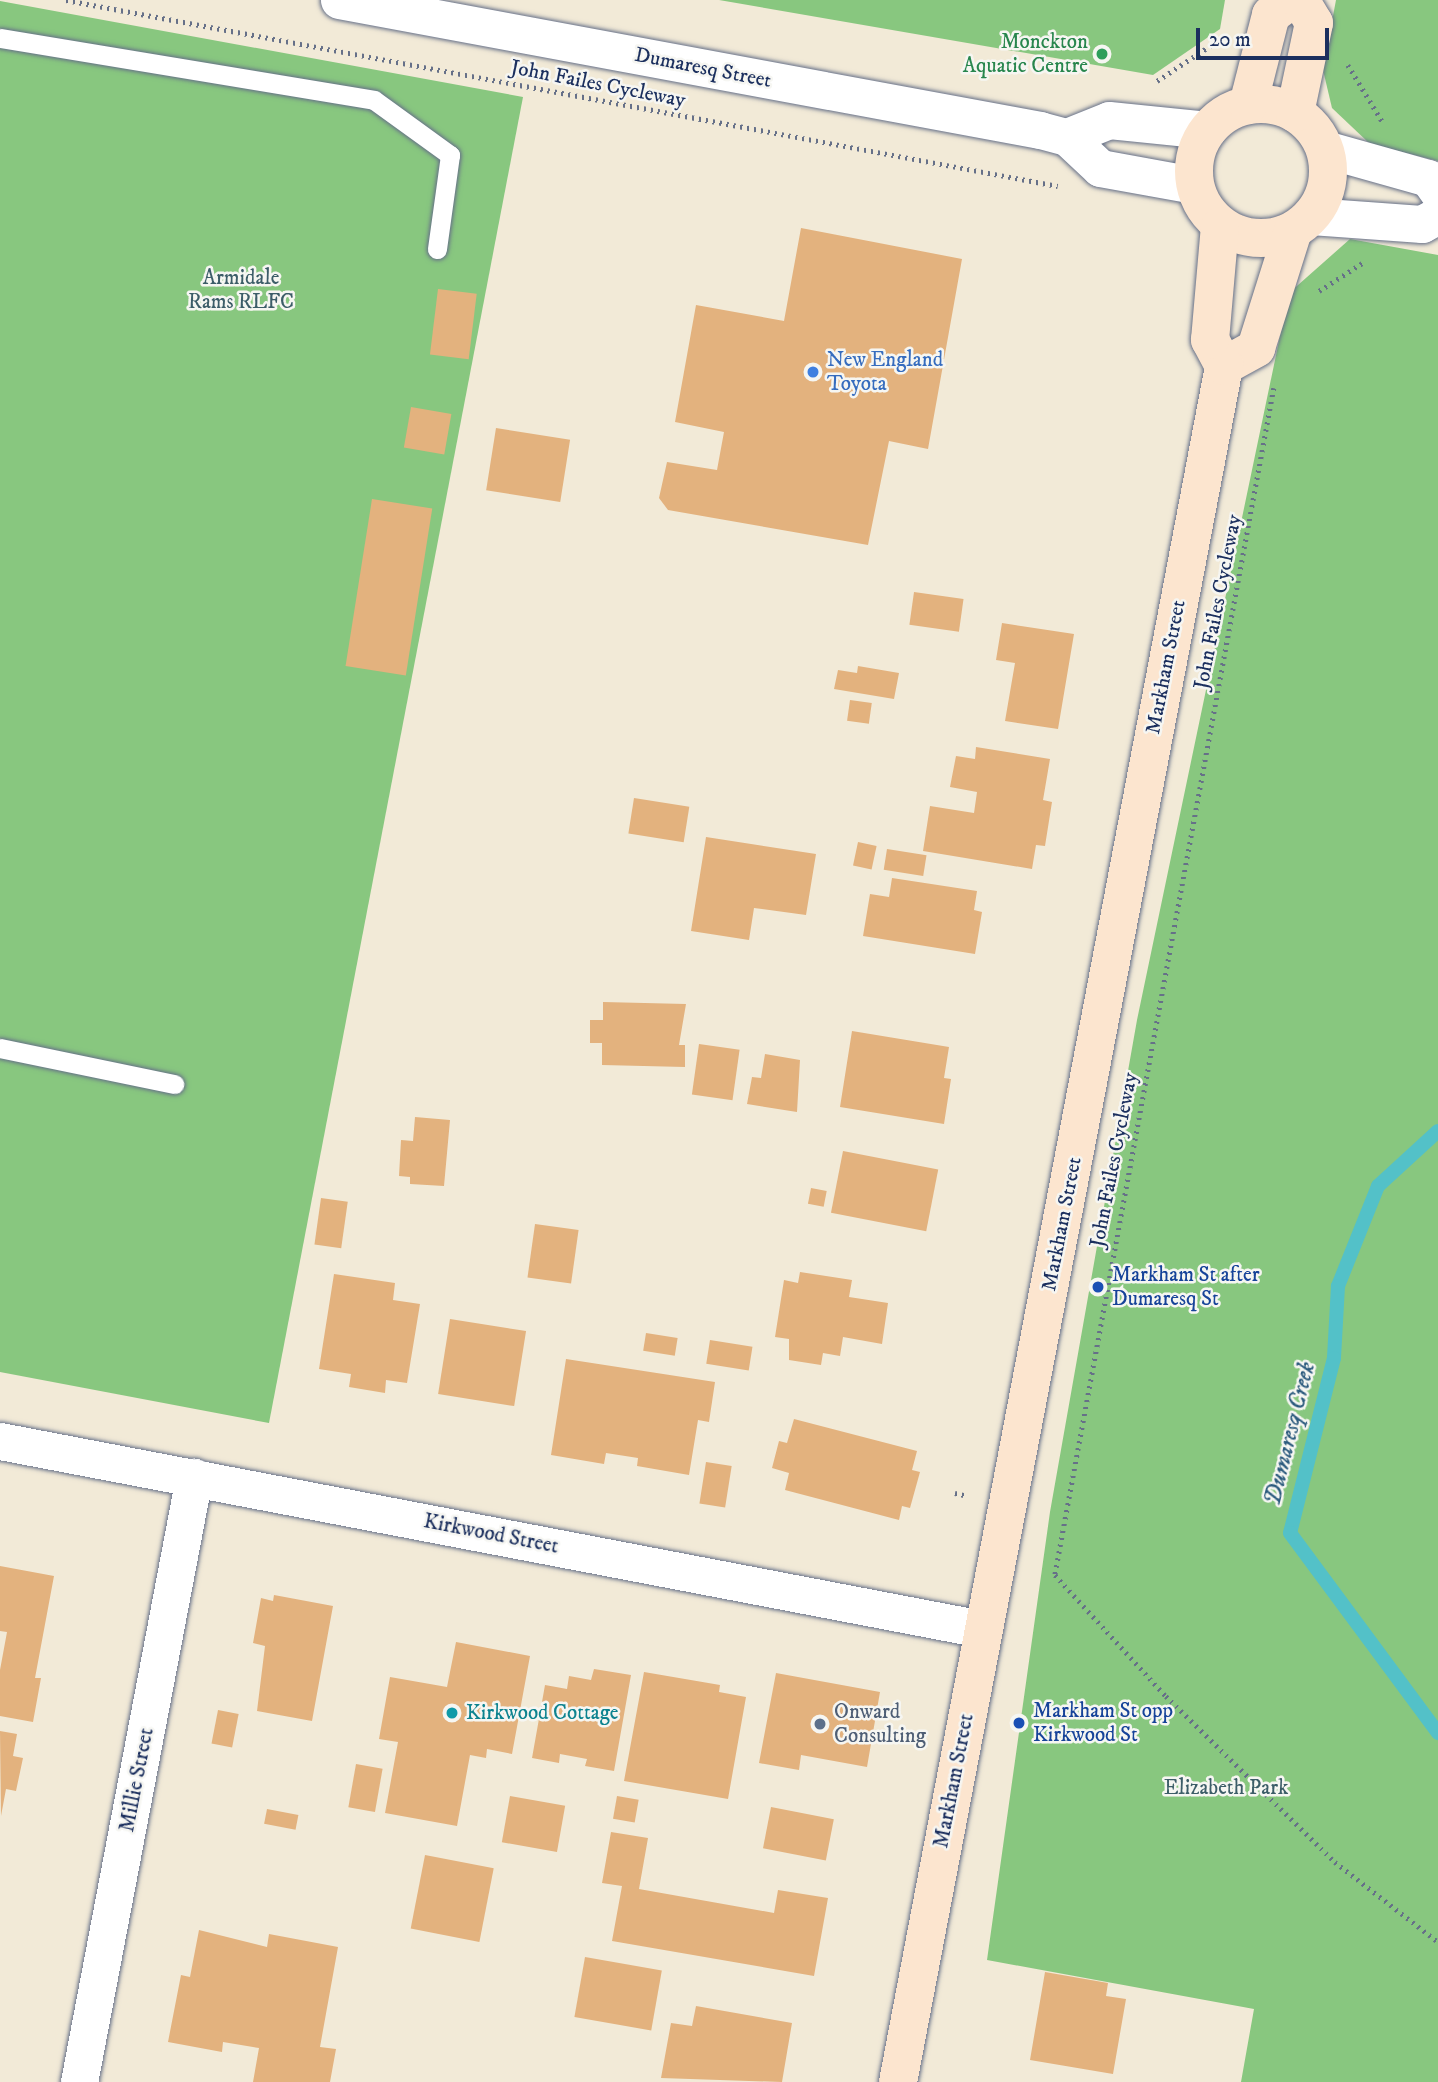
<!DOCTYPE html>
<html>
<head>
<meta charset="utf-8">
<style>
	body { margin:0 }
	#map { position:relative; width:1438px; height:2082px; overflow:hidden; background:#f2ead7; font-family:"IM FELL DW Pica",serif }
	div>[style] { position:absolute }
	[style*='--x'] { left:calc(var(--x)*1px); top:calc(var(--y)*1px); width:calc(var(--w)*1px); rotate:calc(var(--a)*1deg) }
	.green>* { inset:0; background:#88c77f }
	.stream>* { height:14px; margin:-7px; padding:0 7px; transform-origin:7px; border-radius:7px; background:#53c1c8 }
	.building>* { inset:0; background:#e3b27e; transform-origin:0 0 }
	.path>* { height:4.5px; margin-top:-2.25px; transform-origin:0; background:repeating-linear-gradient(90deg,#667088 0 2px,transparent 0 7px) }
	.roads { filter:drop-shadow(0 0 2px #667088) drop-shadow(0 0 2px #667088) }
	.lane>* { height:19px; margin:-9.5px; padding:0 9.5px; transform-origin:9.5px; border-radius:9.5px; background:#fff }
	.street>* { height:37px; margin:-18.5px; padding:0 18.5px; transform-origin:18.5px; border-radius:18.5px; background:#fff }
	.secondary>* { height:38px; margin:-19px; padding:0 19px; transform-origin:19px; border-radius:19px; background:#fce5cf }
	.secondary>.ring { margin:-19px; padding:0; box-sizing:content-box; background:none; border:38px solid #fce5cf; border-radius:50% }
	.dots>* { width:19px; height:19px; translate:-50% -50%; box-sizing:border-box; border:4px solid #f6f6f2; border-radius:50% }
	span { translate:-50% -50%; white-space:nowrap; text-align:center; line-height:1.15; -webkit-text-stroke:5px #f6f6f2; paint-order:stroke }
	.leisure-label { font-size:21px; color:#27864d }
	.right { translate:-100% -50%; text-align:right }
	.street-label { font-size:21px; color:#1b2f5e }
	.park-label { font-size:21px; color:#3c5d68 }
	.shop-label { font-size:21px; color:#366cbe }
	.left { translate:0 -50%; text-align:left }
	.transit-label { font-size:21px; color:#164399 }
	.service-label { font-size:21px; color:#4e5e75 }
	.culture-label { font-size:21px; color:#0d838f }
	.water-label { font-size:23px; color:#2c5b7e; font-style:italic }
	.scale { position:absolute; left:1196px; top:28px; width:133px; height:32px; box-sizing:border-box; border:4px solid #1b2f5e; border-top:0; padding-left:9px; font-size:21px; line-height:24px; white-space:nowrap; color:#1b2f5e; -webkit-text-stroke:5px #f6f6f2; paint-order:stroke }
</style>
</head>
<body>
<div id="map">
	<div class="green">
		<i style="clip-path:polygon(719px 0,1225px 0,1220px 29px,1153px 75px)"></i>
		<i style="clip-path:polygon(1336px 0,1438px 0,1438px 161px,1370px 144px,1332px 108px,1323px 70px)"></i>
		<i style="clip-path:polygon(0 1px,523px 97px,269px 1423px,0 1372px)"></i>
		<i style="clip-path:polygon(1350px 239px,1438px 255px,1438px 2082px,1241px 2082px,1254px 2009px,987px 1960px,1050px 1512px,1137px 1020px,1289px 293px)"></i>
	</div>
	<div class="stream">
		<i style="--x:1438;--y:1131;--w:81;--a:137.5"></i>
		<i style="--x:1378;--y:1186;--w:108;--a:111.8"></i>
		<i style="--x:1338;--y:1286;--w:72;--a:93.2"></i>
		<i style="--x:1334;--y:1358;--w:180;--a:104.1"></i>
		<i style="--x:1290;--y:1533;--w:249;--a:53.5"></i>
	</div>
	<div class="building">
		<i style="clip-path:polygon(801px 228px,962px 259px,928px 449px,889px 441px,868px 545px,668px 510px,659px 498px,667px 462px,717px 470px,724px 432px,675px 422px,696px 305px,784px 321px)"></i>
		<i style="left:438px;top:289px;width:39px;height:66px;rotate:7deg"></i>
		<i style="left:411px;top:407px;width:41px;height:41px;rotate:10deg"></i>
		<i style="left:496px;top:428px;width:75px;height:63px;rotate:9deg"></i>
		<i style="left:372px;top:499px;width:61px;height:169px;rotate:9deg"></i>
		<i style="left:914px;top:592px;width:50px;height:33px;rotate:8deg"></i>
		<i style="clip-path:polygon(1002px 623px,1074px 634px,1058px 729px,1005px 721px,1015px 663px,996px 660px)"></i>
		<i style="clip-path:polygon(858px 666px,899px 673px,894px 699px,834px 689px,838px 670px,857px 673px)"></i>
		<i style="left:850px;top:700px;width:22px;height:21px;rotate:8deg"></i>
		<i style="clip-path:polygon(976px 747px,1050px 759px,1043px 800px,1052px 802px,1045px 846px,1036px 845px,1032px 869px,923px 851px,930px 806px,974px 813px,977px 792px,950px 787px,956px 756px,975px 759px)"></i>
		<i style="left:634px;top:798px;width:56px;height:36px;rotate:9deg"></i>
		<i style="clip-path:polygon(706px 837px,816px 854px,806px 915px,754px 908px,749px 940px,691px 931px)"></i>
		<i style="left:858px;top:842px;width:19px;height:24px;rotate:12deg"></i>
		<i style="left:887px;top:849px;width:40px;height:21px;rotate:9deg"></i>
		<i style="clip-path:polygon(892px 878px,977px 891px,974px 910px,982px 912px,975px 954px,863px 936px,870px 894px,889px 897px)"></i>
		<i style="clip-path:polygon(603px 1002px,686px 1004px,679px 1045px,685px 1045px,685px 1067px,602px 1065px,602px 1043px,590px 1043px,590px 1020px,603px 1020px)"></i>
		<i style="clip-path:polygon(852px 1031px,949px 1047px,944px 1078px,951px 1079px,944px 1124px,840px 1107px)"></i>
		<i style="left:699px;top:1044px;width:41px;height:51px;rotate:8deg"></i>
		<i style="clip-path:polygon(765px 1054px,800px 1060px,797px 1112px,747px 1104px,752px 1077px,761px 1078px)"></i>
		<i style="clip-path:polygon(415px 1117px,450px 1120px,444px 1186px,410px 1184px,410px 1177px,399px 1176px,401px 1140px,413px 1141px)"></i>
		<i style="left:843px;top:1151px;width:97px;height:63px;rotate:11deg"></i>
		<i style="left:811px;top:1188px;width:16px;height:16px;rotate:11deg"></i>
		<i style="left:321px;top:1198px;width:27px;height:47px;rotate:8deg"></i>
		<i style="left:535px;top:1224px;width:44px;height:54px;rotate:8deg"></i>
		<i style="clip-path:polygon(800px 1272px,852px 1280px,849px 1297px,888px 1303px,882px 1344px,843px 1337px,840px 1356px,823px 1353px,821px 1365px,789px 1360px,789px 1339px,775px 1337px,784px 1280px,798px 1283px)"></i>
		<i style="clip-path:polygon(334px 1274px,395px 1283px,393px 1300px,420px 1304px,407px 1383px,386px 1380px,385px 1393px,349px 1387px,351px 1374px,319px 1369px)"></i>
		<i style="left:450px;top:1319px;width:77px;height:76px;rotate:9deg"></i>
		<i style="left:646px;top:1333px;width:32px;height:18px;rotate:9deg"></i>
		<i style="left:710px;top:1340px;width:43px;height:24px;rotate:9deg"></i>
		<i style="clip-path:polygon(566px 1359px,715px 1382px,709px 1422px,698px 1420px,689px 1475px,637px 1466px,638px 1458px,606px 1453px,604px 1464px,551px 1455px)"></i>
		<i style="clip-path:polygon(794px 1419px,917px 1451px,912px 1470px,920px 1472px,910px 1508px,902px 1506px,899px 1520px,785px 1490px,789px 1473px,772px 1468px,779px 1441px,787px 1443px)"></i>
		<i style="left:706px;top:1462px;width:26px;height:42px;rotate:9deg"></i>
		<i style="clip-path:polygon(0 1566px,54px 1576px,35px 1678px,41px 1678px,33px 1722px,0 1716px,0 1670px,7px 1632px,0 1631px)"></i>
		<i style="clip-path:polygon(274px 1595px,333px 1606px,312px 1721px,257px 1711px,265px 1646px,253px 1643px,261px 1598px,273px 1601px)"></i>
		<i style="clip-path:polygon(456px 1642px,530px 1656px,512px 1754px,487px 1749px,486px 1758px,470px 1755px,457px 1826px,385px 1813px,398px 1742px,379px 1739px,390px 1677px,447px 1687px)"></i>
		<i style="clip-path:polygon(594px 1669px,631px 1675px,614px 1771px,585px 1766px,587px 1759px,560px 1754px,559px 1763px,532px 1758px,545px 1685px,567px 1689px,569px 1676px,591px 1680px)"></i>
		<i style="clip-path:polygon(644px 1672px,720px 1685px,719px 1692px,746px 1697px,728px 1799px,624px 1781px)"></i>
		<i style="clip-path:polygon(776px 1673px,880px 1692px,867px 1767px,801px 1755px,799px 1770px,759px 1763px)"></i>
		<i style="left:218px;top:1710px;width:21px;height:34px;rotate:11deg"></i>
		<i style="clip-path:polygon(0 1731px,17px 1734px,13px 1756px,23px 1758px,16px 1791px,6px 1789px,1px 1816px)"></i>
		<i style="left:356px;top:1764px;width:27px;height:44px;rotate:10deg"></i>
		<i style="left:510px;top:1796px;width:56px;height:47px;rotate:10deg"></i>
		<i style="left:617px;top:1796px;width:22px;height:23px;rotate:10deg"></i>
		<i style="left:771px;top:1807px;width:64px;height:42px;rotate:11deg"></i>
		<i style="left:267px;top:1809px;width:32px;height:15px;rotate:11deg"></i>
		<i style="clip-path:polygon(611px 1832px,648px 1838px,639px 1889px,774px 1913px,778px 1890px,828px 1898px,814px 1976px,612px 1941px,622px 1886px,602px 1883px)"></i>
		<i style="left:425px;top:1855px;width:70px;height:75px;rotate:11deg"></i>
		<i style="clip-path:polygon(199px 1930px,267px 1947px,269px 1934px,338px 1947px,320px 2047px,336px 2049px,330px 2082px,253px 2082px,259px 2048px,223px 2042px,222px 2052px,168px 2042px,181px 1975px,190px 1977px)"></i>
		<i style="left:585px;top:1957px;width:78px;height:61px;rotate:10deg"></i>
		<i style="clip-path:polygon(1045px 1972px,1108px 1983px,1106px 1996px,1126px 1999px,1113px 2074px,1030px 2060px)"></i>
		<i style="clip-path:polygon(696px 2006px,792px 2023px,782px 2082px,661px 2078px,671px 2023px,692px 2026px)"></i>
	</div>
	<div class="path">
		<i style="--x:66;--y:0;--w:1009;--a:10.62"></i>
		<i style="--x:1348;--y:65;--w:66;--a:58.7"></i>
		<i style="--x:1157;--y:81;--w:78;--a:-33.5"></i>
		<i style="--x:1319;--y:291;--w:54;--a:-32.8"></i>
		<i style="--x:1274;--y:388;--w:1207;--a:100.45"></i>
		<i style="--x:1055;--y:1575;--w:164;--a:47.5"></i>
		<i style="--x:1166;--y:1696;--w:237;--a:44.5"></i>
		<i style="--x:1335;--y:1862;--w:130;--a:37.8"></i>
		<i style="--x:955;--y:1493;--w:13;--a:13"></i>
	</div>
	<div class="roads">
		<div class="lane">
			<i style="--x:0;--y:38;--w:379;--a:9.4"></i>
			<i style="--x:374;--y:100;--w:94;--a:35.9"></i>
			<i style="--x:450;--y:155;--w:95;--a:97.9"></i>
			<i style="--x:0;--y:1048;--w:178;--a:11.7"></i>
		</div>
		<div class="street">
			<i style="--x:339;--y:0;--w:713;--a:10.51"></i>
			<i style="--x:1040;--y:130;--w:28;--a:15"></i>
			<i style="--x:1067;--y:137;--w:45;--a:43.2"></i>
			<i style="--x:1100;--y:168;--w:96;--a:10.3"></i>
			<i style="--x:1067;--y:137;--w:45;--a:-22"></i>
			<i style="--x:1109;--y:120;--w:99;--a:5.8"></i>
			<i style="--x:1325;--y:149;--w:107;--a:15.7"></i>
			<i style="--x:1428;--y:178;--w:17;--a:54"></i>
			<i style="--x:1311;--y:216;--w:111;--a:4.1"></i>
			<i style="--x:1422;--y:224;--w:18;--a:-29"></i>
			<i style="--x:0;--y:1441;--w:1000;--a:10.84"></i>
			<i style="--x:79;--y:2082;--w:616;--a:-79.24"></i>
		</div>
		<div class="secondary">
			<i class="ring" style="left:1194px;top:104px;width:96px;height:96px"></i>
			<i style="--x:1248;--y:105;--w:93;--a:-75.7"></i>
			<i style="--x:1271;--y:15;--w:25;--a:-37"></i>
			<i style="--x:1295;--y:113;--w:92;--a:-78.1"></i>
			<i style="--x:1314;--y:23;--w:27;--a:-121"></i>
			<i style="--x:1224;--y:366;--w:37;--a:-29"></i>
			<i style="--x:1256;--y:348;--w:123;--a:-72.5"></i>
			<i style="--x:898;--y:2082;--w:1747;--a:-79.24"></i>
			<i style="--x:1224;--y:366;--w:30;--a:-118"></i>
			<i style="--x:1210;--y:340;--w:114;--a:-85"></i>
		</div>
	</div>
	<div class="dots">
		<i style="left:1102px;top:54px;background:#2e9e5b"></i>
		<i style="left:813px;top:372px;background:#3f7fe0"></i>
		<i style="left:1098px;top:1287px;background:#1a4fb4"></i>
		<i style="left:452px;top:1713px;background:#0f9aa8"></i>
		<i style="left:1019px;top:1723px;background:#1a4fb4"></i>
		<i style="left:820px;top:1724px;background:#5c6f8a"></i>
	</div>
	<div class="leisure-label">
		<span class="right" style="left:1088px;top:54px">Monckton<br>Aquatic Centre</span>
	</div>
	<div class="street-label">
		<span style="left:703px;top:68px;rotate:11deg">Dumaresq Street</span>
		<span style="left:598px;top:84px;rotate:11deg">John Failes Cycleway</span>
		<span style="left:1218px;top:602px;rotate:-79deg">John Failes Cycleway</span>
		<span style="left:1166px;top:667px;rotate:-79deg">Markham Street</span>
		<span style="left:1114px;top:1160px;rotate:-79deg">John Failes Cycleway</span>
		<span style="left:1062px;top:1224px;rotate:-79deg">Markham Street</span>
		<span style="left:491px;top:1534px;rotate:11deg">Kirkwood Street</span>
		<span style="left:137px;top:1780px;rotate:-79deg">Millie Street</span>
		<span style="left:954px;top:1781px;rotate:-79deg">Markham Street</span>
	</div>
	<div class="park-label">
		<span style="left:241px;top:290px">Armidale<br>Rams RLFC</span>
		<span style="left:1226px;top:1788px">Elizabeth Park</span>
	</div>
	<div class="shop-label">
		<span class="left" style="left:827px;top:372px">New England<br>Toyota</span>
	</div>
	<div class="transit-label">
		<span class="left" style="left:1112px;top:1287px">Markham St after<br>Dumaresq St</span>
		<span class="left" style="left:1033px;top:1723px">Markham St opp<br>Kirkwood St</span>
	</div>
	<div class="service-label">
		<span class="left" style="left:834px;top:1724px">Onward<br>Consulting</span>
	</div>
	<div class="culture-label">
		<span class="left" style="left:466px;top:1713px">Kirkwood Cottage</span>
	</div>
	<div class="water-label">
		<span style="left:1291px;top:1434px;rotate:-76deg">Dumaresq Creek</span>
	</div>
	<div class="scale">20 m</div>
</div>
</body>
</html>
